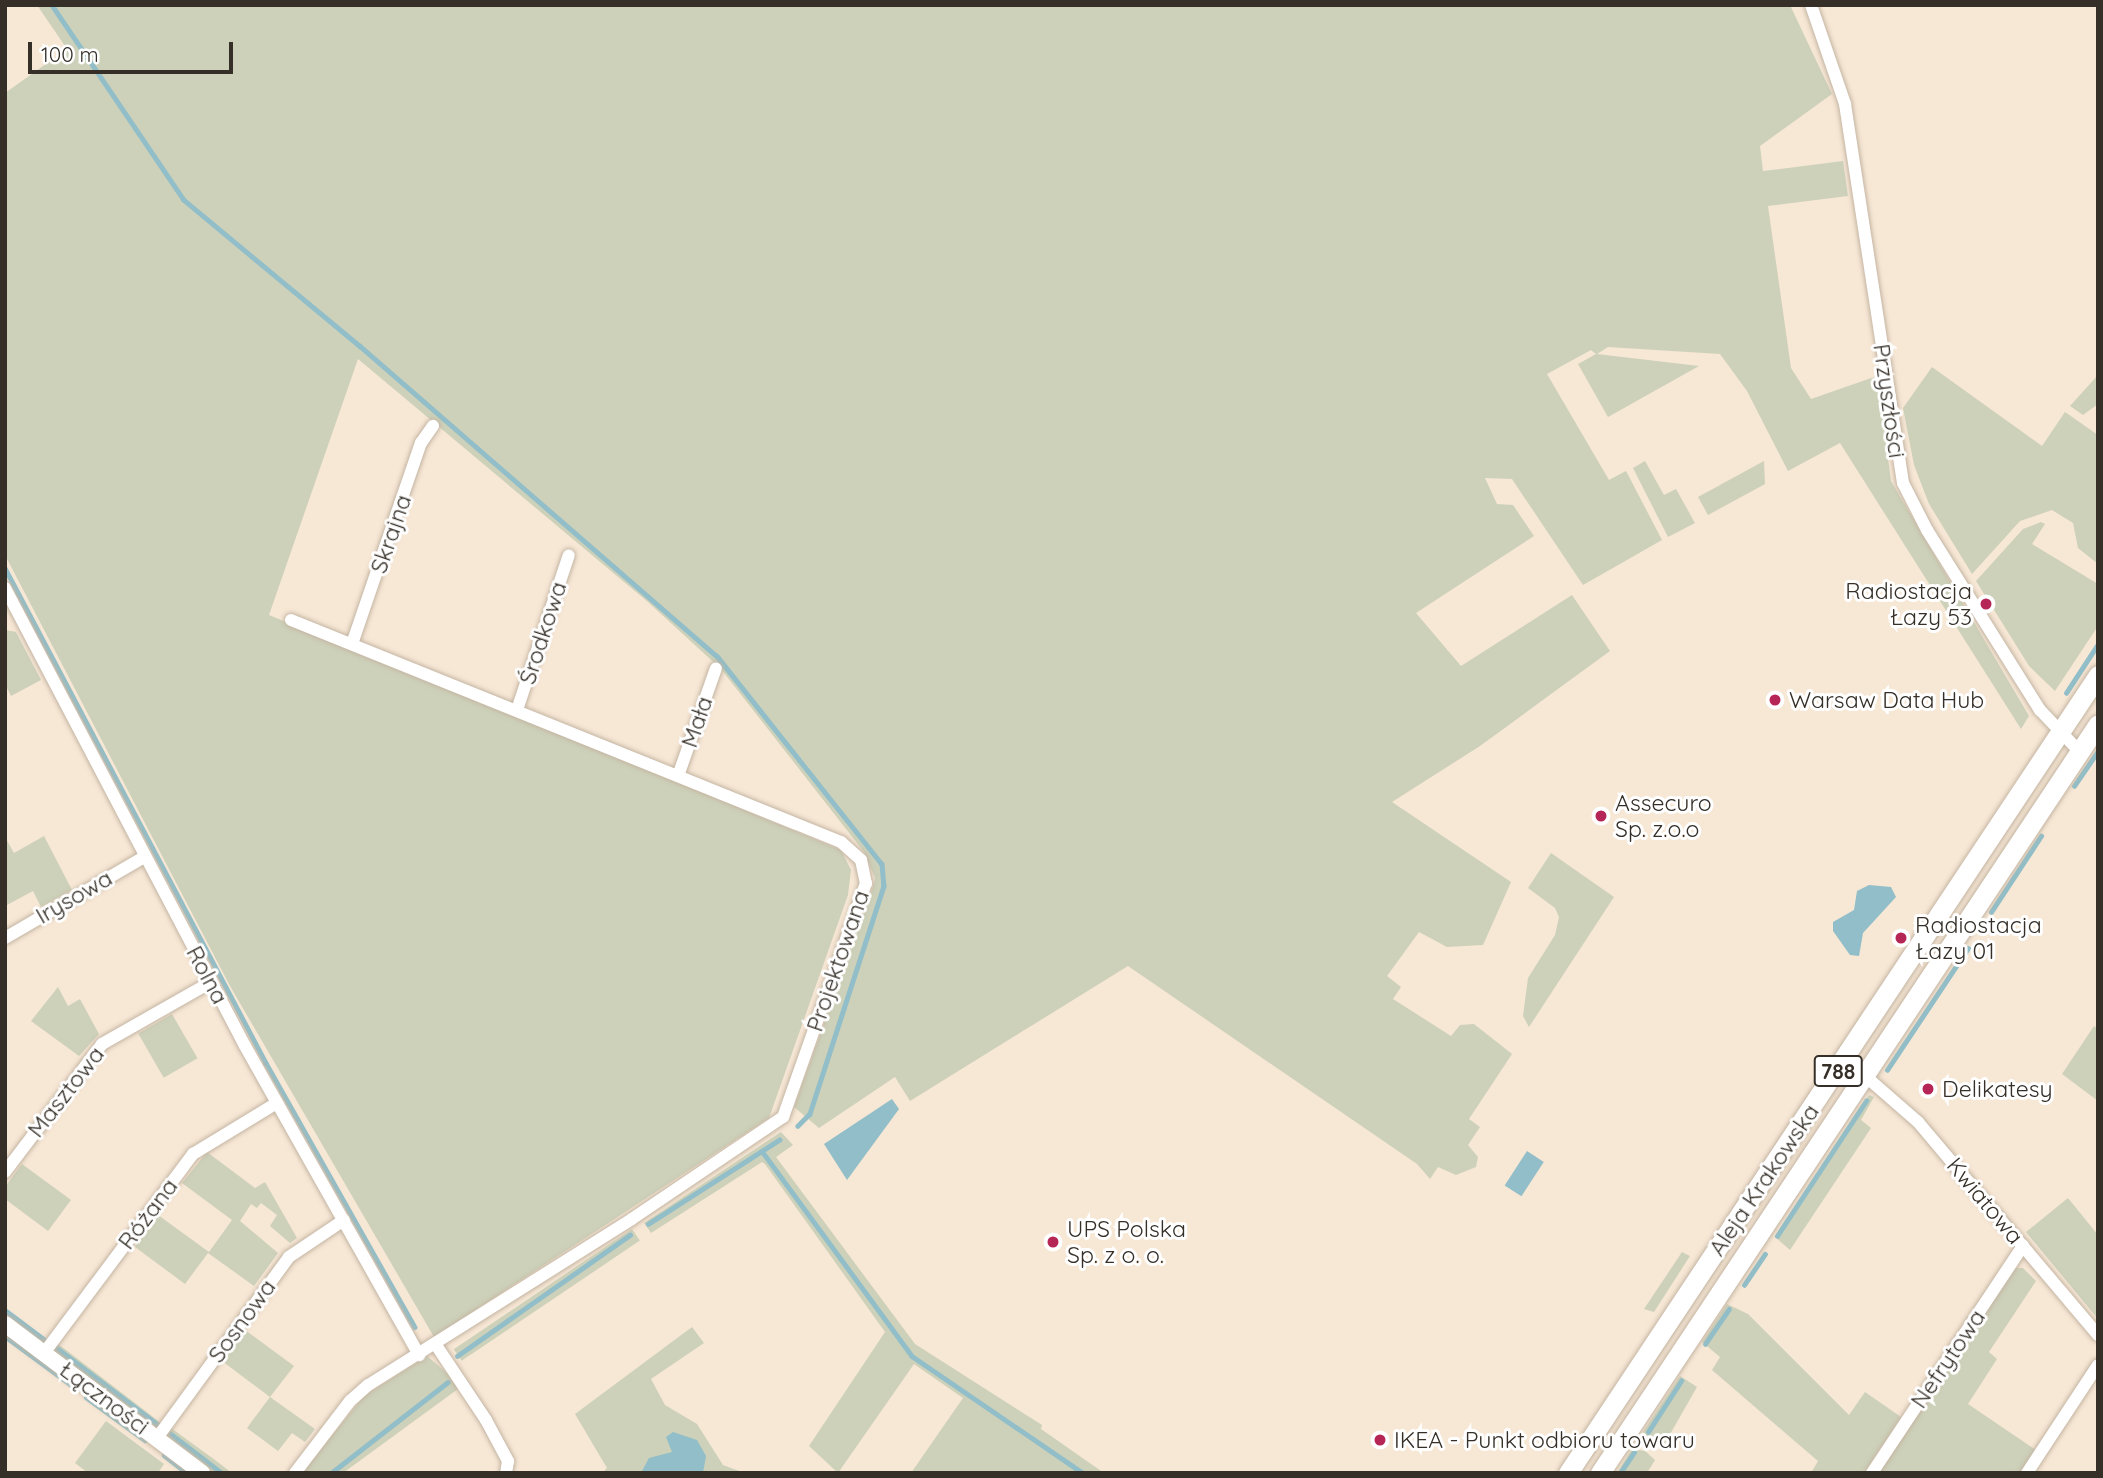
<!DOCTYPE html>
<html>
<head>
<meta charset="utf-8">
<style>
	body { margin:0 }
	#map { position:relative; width:2103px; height:1478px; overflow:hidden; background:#f7e7d5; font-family:Quicksand,sans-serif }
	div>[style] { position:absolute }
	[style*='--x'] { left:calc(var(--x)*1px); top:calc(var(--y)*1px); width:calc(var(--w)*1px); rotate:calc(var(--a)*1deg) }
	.green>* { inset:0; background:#cdd1b9; transform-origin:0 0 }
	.water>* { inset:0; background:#91bec8; transform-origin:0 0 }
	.stream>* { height:4.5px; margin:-2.25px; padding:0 2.25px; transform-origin:2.25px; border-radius:2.25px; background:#91bec8 }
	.roads { filter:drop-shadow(0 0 2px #c4b5a3) drop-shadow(0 0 2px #c4b5a3) }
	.minor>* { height:12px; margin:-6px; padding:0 6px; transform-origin:6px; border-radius:6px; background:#fff }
	.tertiary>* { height:16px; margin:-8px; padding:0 8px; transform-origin:8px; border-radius:8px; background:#fff }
	.primary>* { height:19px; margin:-9.5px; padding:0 9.5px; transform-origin:9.5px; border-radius:9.5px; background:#fff }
	.dots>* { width:19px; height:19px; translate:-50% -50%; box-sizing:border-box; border:4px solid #fff; border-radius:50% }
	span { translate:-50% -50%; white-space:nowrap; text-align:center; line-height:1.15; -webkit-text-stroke:6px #fff; paint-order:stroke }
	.shield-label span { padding:2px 5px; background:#fff; border:2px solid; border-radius:5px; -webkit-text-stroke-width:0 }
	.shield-label { font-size:21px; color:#352f28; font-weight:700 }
	.street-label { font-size:23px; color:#352f28 }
	.poi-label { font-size:23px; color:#352f28 }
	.right { translate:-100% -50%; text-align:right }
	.left { translate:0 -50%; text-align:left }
	.frame { position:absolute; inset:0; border:7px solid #352f28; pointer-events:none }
	.scale { position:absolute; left:28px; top:42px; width:205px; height:32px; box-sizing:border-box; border:4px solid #352f28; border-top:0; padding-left:9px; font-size:21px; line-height:24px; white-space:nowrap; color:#352f28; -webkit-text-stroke:5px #fff; paint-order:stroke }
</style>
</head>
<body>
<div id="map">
	<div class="green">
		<i style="clip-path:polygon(37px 5px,1790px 5px,1832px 94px,1760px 146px,1763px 171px,1843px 161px,1848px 196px,1768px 206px,1791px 368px,1811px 399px,1877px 376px,1891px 481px,2029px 716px,2021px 729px,1840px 443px,1788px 471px,1747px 391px,1720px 354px,1608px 347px,1597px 354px,1699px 366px,1608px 417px,1578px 364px,1596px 354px,1591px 350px,1547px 374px,1609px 480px,1626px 471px,1662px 540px,1583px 585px,1512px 479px,1485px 478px,1497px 504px,1513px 505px,1534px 536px,1416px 613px,1461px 666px,1572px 595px,1610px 651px,1480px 746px,1392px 802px,1511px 882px,1483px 945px,1447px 947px,1419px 932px,1387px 976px,1401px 987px,1393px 999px,1451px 1036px,1460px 1025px,1474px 1024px,1512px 1054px,1469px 1119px,1480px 1127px,1468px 1145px,1478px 1157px,1476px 1167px,1456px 1175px,1438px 1167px,1430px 1179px,1417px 1164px,1128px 966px,910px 1101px,895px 1077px,819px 1128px,794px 1107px,872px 890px,875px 878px,864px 852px,721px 669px,648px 602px,358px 359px,269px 615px,841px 850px,851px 870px,848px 895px,769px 1118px,434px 1337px,230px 986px,5px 555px,5px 93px,67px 49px)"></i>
		<i style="clip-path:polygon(1932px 367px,2042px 446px,2065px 412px,2098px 435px,2098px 564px,2078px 548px,2073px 523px,2052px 510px,2020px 521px,1972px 574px,1929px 504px,1914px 465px,1903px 408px)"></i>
		<i style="clip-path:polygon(2098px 375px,2098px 404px,2083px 415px,2070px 406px)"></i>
		<i style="clip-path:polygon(1645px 461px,1664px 495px,1676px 489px,1695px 523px,1668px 537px,1633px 468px)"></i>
		<i style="clip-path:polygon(1764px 461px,1765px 484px,1708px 515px,1698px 497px)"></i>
		<i style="clip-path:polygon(2041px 522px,2045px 524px,2032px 544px,2098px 584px,2098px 626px,2055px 691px,2029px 666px,1976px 581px,2023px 529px)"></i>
		<i style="clip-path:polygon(5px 630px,16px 632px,41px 680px,11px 696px,5px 684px)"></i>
		<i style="clip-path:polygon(44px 836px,72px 890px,41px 907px,33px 891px,5px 906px,5px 837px,14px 853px)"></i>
		<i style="clip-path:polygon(1551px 853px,1614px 897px,1529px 1027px,1523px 1016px,1528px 978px,1555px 935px,1559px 917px,1555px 908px,1528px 888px)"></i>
		<i style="clip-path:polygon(58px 987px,68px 1006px,80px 999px,99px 1034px,79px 1056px,31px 1021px)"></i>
		<i style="left:172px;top:1014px;width:51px;height:39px;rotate:60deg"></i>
		<i style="clip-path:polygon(2094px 1026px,2098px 1029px,2098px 1101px,2062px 1074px)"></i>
		<i style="clip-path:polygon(1869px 1095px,1874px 1097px,1861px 1120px,1871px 1128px,1790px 1250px,1775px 1237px)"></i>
		<i style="clip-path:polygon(781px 1132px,793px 1145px,776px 1157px,915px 1344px,1042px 1425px,1041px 1429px,1104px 1473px,911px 1473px,963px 1398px,914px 1364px,838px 1473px,809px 1446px,885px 1332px,765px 1164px,762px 1162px,651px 1233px,644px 1223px)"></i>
		<i style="clip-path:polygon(207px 1152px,255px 1188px,265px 1182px,297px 1238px,290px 1243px,270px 1226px,277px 1215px,261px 1203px,257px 1208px,251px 1204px,240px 1221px,278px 1253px,254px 1286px,208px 1253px,185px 1284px,135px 1247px,158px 1215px,209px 1252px,232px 1220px,182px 1183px)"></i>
		<i style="clip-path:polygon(22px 1164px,71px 1200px,48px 1231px,5px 1199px,5px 1187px)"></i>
		<i style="clip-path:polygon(2068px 1198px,2098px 1235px,2098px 1319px,2026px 1232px)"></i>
		<i style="left:632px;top:1229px;width:14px;height:215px;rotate:56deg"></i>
		<i style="clip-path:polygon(1682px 1252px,1690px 1256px,1654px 1312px,1644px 1309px)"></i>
		<i style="clip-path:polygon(2015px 1268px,2023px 1268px,2036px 1281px,1989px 1352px,1997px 1359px,1968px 1404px,2036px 1450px,2098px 1354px,2098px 1374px,2033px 1473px,1879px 1473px)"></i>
		<i style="clip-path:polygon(1727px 1304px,1748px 1314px,1849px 1415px,1865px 1392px,1901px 1417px,1864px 1473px,1811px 1473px,1818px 1461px,1712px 1370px,1720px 1357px,1702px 1342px)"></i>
		<i style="clip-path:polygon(692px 1327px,704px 1343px,651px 1379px,665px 1405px,697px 1424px,723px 1465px,742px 1472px,602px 1473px,607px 1468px,575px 1414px)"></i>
		<i style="clip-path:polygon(245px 1330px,294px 1366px,270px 1397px,315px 1429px,305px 1442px,292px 1433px,278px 1451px,247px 1428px,270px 1397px,222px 1361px)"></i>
		<i style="clip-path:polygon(57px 1343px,161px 1423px,158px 1427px,53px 1352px)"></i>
		<i style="clip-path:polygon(427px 1356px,462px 1386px,343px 1473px,302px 1473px,364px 1396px)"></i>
		<i style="clip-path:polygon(1680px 1376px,1697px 1387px,1661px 1450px,1643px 1432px)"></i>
		<i style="clip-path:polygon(106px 1421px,164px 1464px,158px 1473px,88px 1473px,75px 1463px)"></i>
		<i style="clip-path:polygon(171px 1428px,215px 1460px,232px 1473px,213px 1473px,165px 1437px)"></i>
		<i style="clip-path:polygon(1632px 1449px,1645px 1451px,1655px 1460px,1647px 1473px,1617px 1473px)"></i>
	</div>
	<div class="water">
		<i style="clip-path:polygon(1869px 885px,1891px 887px,1896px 897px,1863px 933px,1859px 956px,1850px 955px,1833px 931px,1833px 922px,1854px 910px,1857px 891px)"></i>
		<i style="clip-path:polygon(892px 1099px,899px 1109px,847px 1180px,824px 1144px)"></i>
		<i style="left:1527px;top:1151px;width:20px;height:41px;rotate:33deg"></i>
		<i style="clip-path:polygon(673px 1432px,697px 1440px,706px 1456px,703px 1473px,641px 1473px,649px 1458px,672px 1452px,666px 1437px)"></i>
	</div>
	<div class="stream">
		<i style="--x:52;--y:5;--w:235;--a:55.9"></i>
		<i style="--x:184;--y:200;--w:229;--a:39.7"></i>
		<i style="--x:360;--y:346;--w:473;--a:41"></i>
		<i style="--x:717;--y:656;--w:265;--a:51.6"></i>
		<i style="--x:882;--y:864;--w:22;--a:85"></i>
		<i style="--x:884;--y:886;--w:240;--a:108"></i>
		<i style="--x:810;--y:1114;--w:17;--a:135"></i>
		<i style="--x:5;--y:568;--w:560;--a:62.2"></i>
		<i style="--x:266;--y:1063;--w:303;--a:60.6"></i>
		<i style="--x:2066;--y:693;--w:59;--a:-56.9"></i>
		<i style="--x:2074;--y:786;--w:42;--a:-55.6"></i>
		<i style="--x:1991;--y:912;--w:91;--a:-56.7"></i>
		<i style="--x:1887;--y:1070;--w:146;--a:-56.4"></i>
		<i style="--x:762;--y:1151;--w:254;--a:53.8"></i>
		<i style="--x:912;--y:1356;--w:207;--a:34.4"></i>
		<i style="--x:648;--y:1224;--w:156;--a:-32.7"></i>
		<i style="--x:1777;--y:1236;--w:162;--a:-56.6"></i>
		<i style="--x:1744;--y:1285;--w:37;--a:-56"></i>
		<i style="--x:5;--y:1310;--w:50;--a:36.9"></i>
		<i style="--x:9;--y:1339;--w:81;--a:36.4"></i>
		<i style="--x:1705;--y:1344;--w:42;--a:-55.6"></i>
		<i style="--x:57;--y:1348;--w:126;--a:37.2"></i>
		<i style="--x:457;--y:1356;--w:211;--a:-35"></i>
		<i style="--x:86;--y:1397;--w:73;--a:36.1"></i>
		<i style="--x:1648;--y:1432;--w:61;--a:-57.1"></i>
		<i style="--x:171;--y:1434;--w:64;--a:37.4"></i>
		<i style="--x:164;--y:1455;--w:29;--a:38"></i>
		<i style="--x:331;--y:1473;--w:148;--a:-37.9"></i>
		<i style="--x:1620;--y:1473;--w:25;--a:-56"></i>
	</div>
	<div class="roads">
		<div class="minor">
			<i style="--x:1811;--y:5;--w:105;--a:71"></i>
			<i style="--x:1845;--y:104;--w:383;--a:81.3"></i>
			<i style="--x:1903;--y:483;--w:53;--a:62.9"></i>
			<i style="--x:1927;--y:530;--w:213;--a:57.9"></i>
			<i style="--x:2040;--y:710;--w:57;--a:46.4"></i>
			<i style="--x:5;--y:588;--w:517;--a:62.34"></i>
			<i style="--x:245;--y:1046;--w:355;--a:60.6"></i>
			<i style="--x:291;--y:620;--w:593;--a:21.98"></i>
			<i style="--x:841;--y:842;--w:27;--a:42"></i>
			<i style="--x:861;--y:860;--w:24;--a:78"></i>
			<i style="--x:866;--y:883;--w:248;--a:109.5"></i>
			<i style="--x:783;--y:1117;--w:182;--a:146"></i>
			<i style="--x:632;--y:1219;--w:312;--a:147.8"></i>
			<i style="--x:368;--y:1385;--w:24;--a:138"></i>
			<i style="--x:350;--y:1401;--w:91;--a:127.4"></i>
			<i style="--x:352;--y:644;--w:213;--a:-71.1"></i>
			<i style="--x:421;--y:443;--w:21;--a:-55"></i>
			<i style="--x:517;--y:710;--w:163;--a:-71.5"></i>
			<i style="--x:678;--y:776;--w:114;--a:-70.6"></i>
			<i style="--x:5;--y:938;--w:161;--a:-30.2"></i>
			<i style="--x:1864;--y:1075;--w:72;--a:41"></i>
			<i style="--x:1918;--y:1122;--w:279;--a:49.8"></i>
			<i style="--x:5;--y:1172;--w:161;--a:-52.8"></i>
			<i style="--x:102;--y:1044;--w:125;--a:-29.6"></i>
			<i style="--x:436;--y:1345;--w:90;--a:56.3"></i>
			<i style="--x:486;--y:1420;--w:47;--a:61.8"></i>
			<i style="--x:508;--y:1461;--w:12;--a:99"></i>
			<i style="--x:44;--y:1353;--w:249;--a:-53.2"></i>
			<i style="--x:193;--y:1154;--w:98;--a:-31.3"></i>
			<i style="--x:157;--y:1438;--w:224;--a:-53.9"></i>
			<i style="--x:289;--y:1257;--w:66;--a:-33.9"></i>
			<i style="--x:1872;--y:1473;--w:273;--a:-56.4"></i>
			<i style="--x:2027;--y:1473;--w:129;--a:-56.7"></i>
		</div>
		<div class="tertiary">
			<i style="--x:5;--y:1324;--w:247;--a:37.1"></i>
		</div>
		<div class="primary">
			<i style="--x:1568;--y:1473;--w:958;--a:-56.41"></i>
			<i style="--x:1600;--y:1473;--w:899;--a:-56.38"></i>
		</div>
	</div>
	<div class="dots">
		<i style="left:1986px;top:604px;background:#b52656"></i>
		<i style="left:1775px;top:700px;background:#b52656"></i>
		<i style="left:1601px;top:816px;background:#b52656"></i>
		<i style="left:1901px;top:938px;background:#b52656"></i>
		<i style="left:1928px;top:1089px;background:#b52656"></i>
		<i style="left:1053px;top:1242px;background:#b52656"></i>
		<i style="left:1380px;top:1440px;background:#b52656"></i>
	</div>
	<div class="shield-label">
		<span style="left:1838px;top:1071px">788</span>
	</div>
	<div class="street-label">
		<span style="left:1889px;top:401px;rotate:82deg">Przyszłości</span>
		<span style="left:391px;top:534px;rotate:-71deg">Skrajna</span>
		<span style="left:543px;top:633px;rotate:-72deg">Środkowa</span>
		<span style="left:697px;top:722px;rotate:-71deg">Mała</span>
		<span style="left:74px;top:897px;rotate:-30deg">Irysowa</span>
		<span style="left:838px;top:961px;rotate:-71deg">Projektowana</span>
		<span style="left:207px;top:975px;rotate:62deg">Rolna</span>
		<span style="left:66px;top:1092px;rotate:-52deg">Masztowa</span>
		<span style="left:1764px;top:1180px;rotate:-56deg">Aleja Krakowska</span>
		<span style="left:1985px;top:1201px;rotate:50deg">Kwiatowa</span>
		<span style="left:148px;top:1214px;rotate:-53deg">Różana</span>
		<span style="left:242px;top:1321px;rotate:-54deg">Sosnowa</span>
		<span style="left:1948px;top:1359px;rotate:-56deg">Nefrytowa</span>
		<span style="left:104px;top:1398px;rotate:37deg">Łączności</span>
	</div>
	<div class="poi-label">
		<span class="right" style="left:1972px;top:604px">Radiostacja<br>Łazy 53</span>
		<span class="left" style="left:1789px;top:700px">Warsaw Data Hub</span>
		<span class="left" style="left:1615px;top:816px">Assecuro<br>Sp. z.o.o</span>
		<span class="left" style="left:1915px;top:938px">Radiostacja<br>Łazy 01</span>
		<span class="left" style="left:1942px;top:1089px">Delikatesy</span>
		<span class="left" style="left:1067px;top:1242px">UPS Polska<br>Sp. z o. o.</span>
		<span class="left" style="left:1394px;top:1440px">IKEA - Punkt odbioru towaru</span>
	</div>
	<div class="frame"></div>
	<div class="scale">100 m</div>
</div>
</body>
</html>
